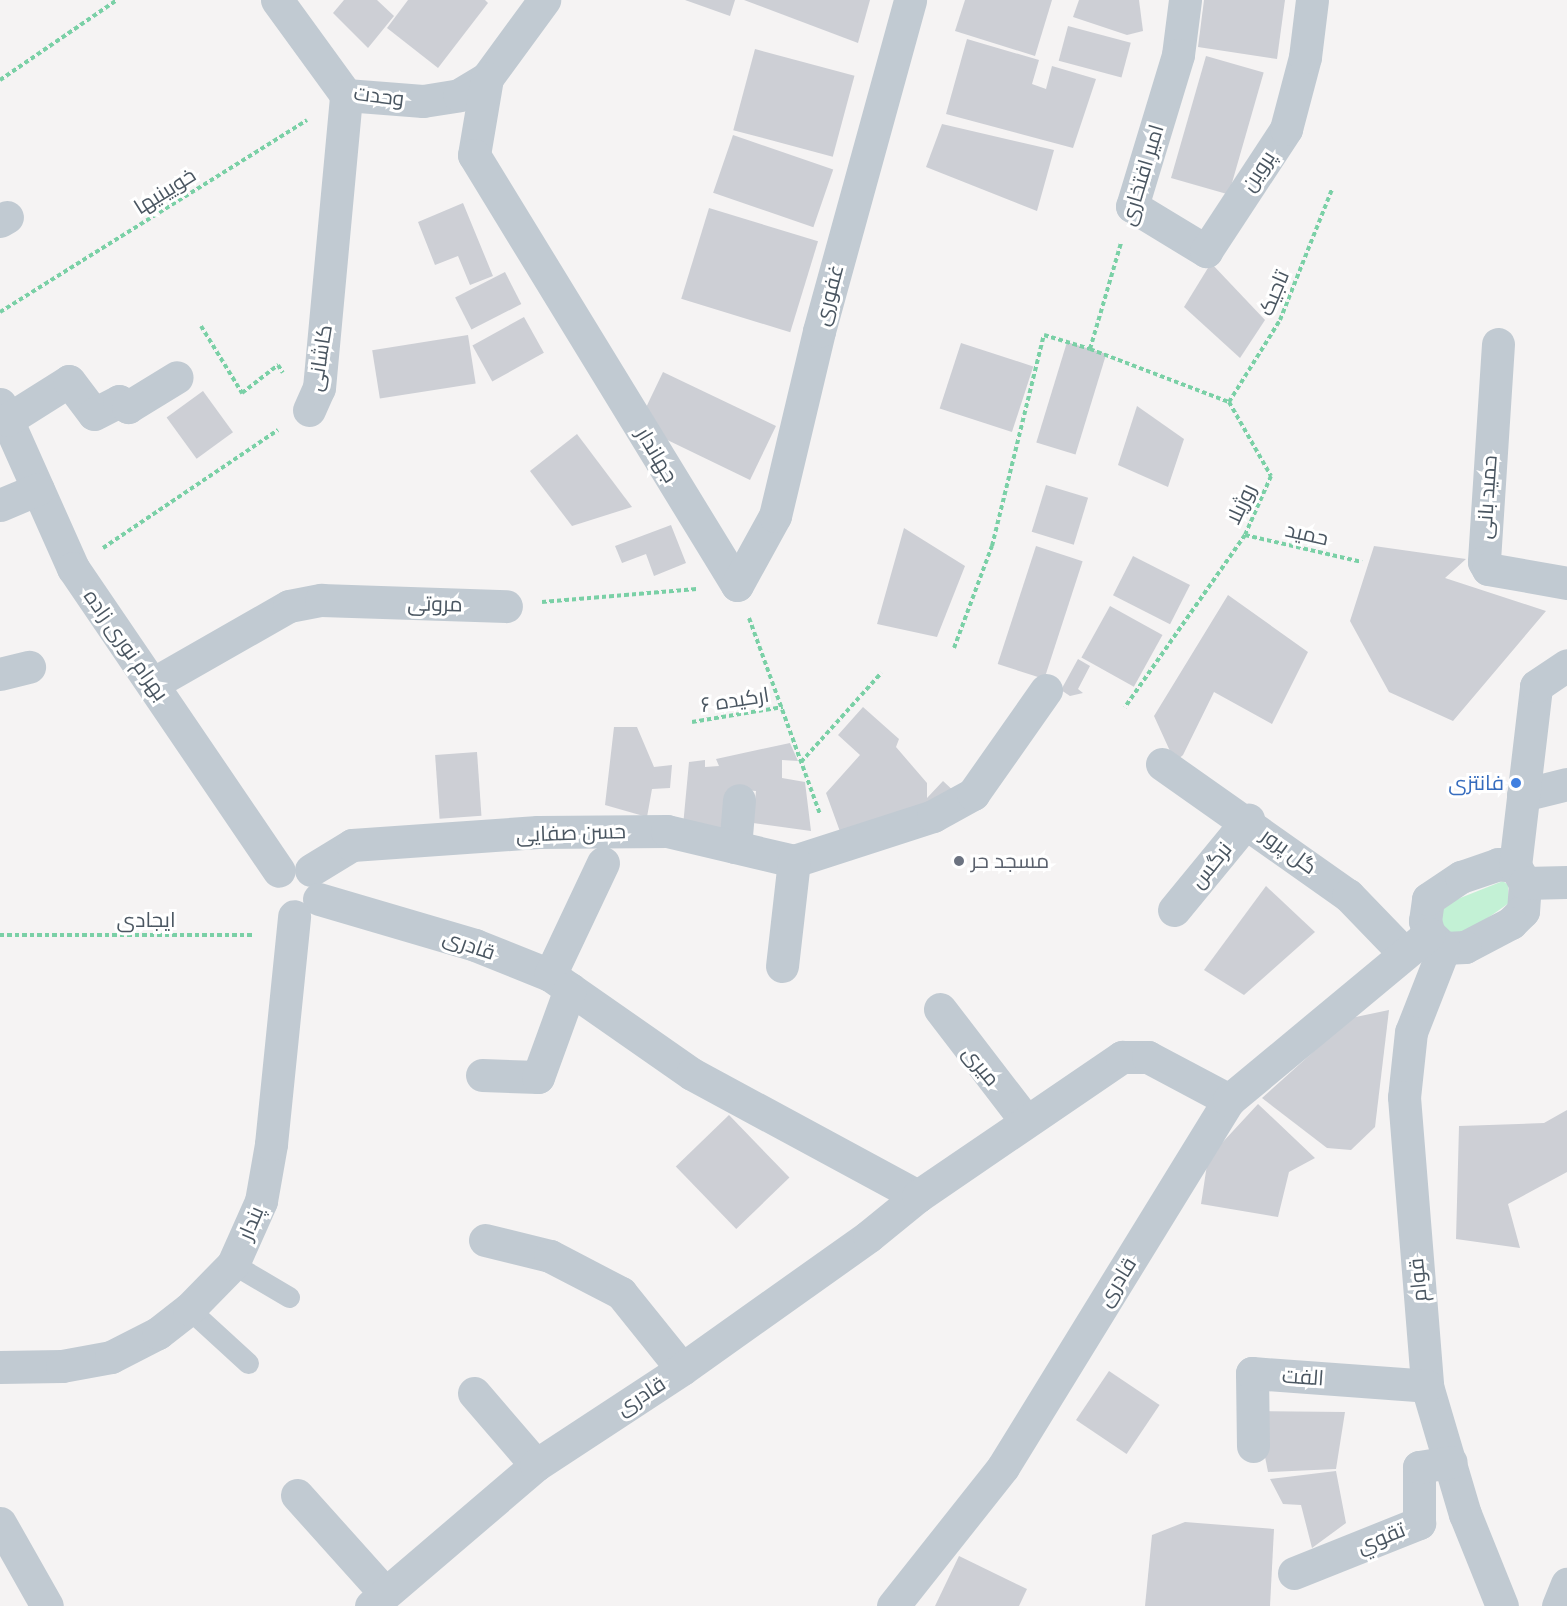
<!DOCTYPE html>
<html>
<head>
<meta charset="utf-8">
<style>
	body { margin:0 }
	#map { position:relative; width:1567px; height:1606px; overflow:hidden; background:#f5f3f3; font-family:"Fira Sans Condensed",Cairo,sans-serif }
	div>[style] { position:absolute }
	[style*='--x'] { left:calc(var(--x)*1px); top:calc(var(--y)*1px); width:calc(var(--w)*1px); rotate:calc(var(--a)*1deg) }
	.green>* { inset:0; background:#c3f1d5 }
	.building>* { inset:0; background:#cdcfd5; transform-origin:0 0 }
	.path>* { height:4px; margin-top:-2px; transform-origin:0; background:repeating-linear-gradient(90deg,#7ad0a6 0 4.5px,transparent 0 7.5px) }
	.service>* { height:21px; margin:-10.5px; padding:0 10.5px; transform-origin:10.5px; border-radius:10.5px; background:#c1cad2 }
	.minor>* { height:33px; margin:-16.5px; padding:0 16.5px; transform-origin:16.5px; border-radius:16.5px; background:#c1cad2 }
	.dots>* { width:16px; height:16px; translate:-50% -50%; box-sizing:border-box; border:3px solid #fff; border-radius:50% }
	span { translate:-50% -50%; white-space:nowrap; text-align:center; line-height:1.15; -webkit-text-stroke:6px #fff; paint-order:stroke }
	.street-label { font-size:21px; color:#4a5661 }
	.shop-label { font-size:21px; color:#366cbe }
	.right { translate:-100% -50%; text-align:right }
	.worship-label { font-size:21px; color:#5b616d }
	.left { translate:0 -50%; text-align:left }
</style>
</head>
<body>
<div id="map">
	<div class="green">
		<i style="clip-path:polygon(1503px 881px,1508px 885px,1509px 903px,1468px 932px,1443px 934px,1440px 906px)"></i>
	</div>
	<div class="building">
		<i style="clip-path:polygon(344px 0,377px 0,394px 16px,368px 48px,333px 13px)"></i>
		<i style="clip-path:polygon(408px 0,485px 0,488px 3px,438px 68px,387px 28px)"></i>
		<i style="clip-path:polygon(685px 0,735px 0,730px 16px)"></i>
		<i style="clip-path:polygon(744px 0,870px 0,858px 43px)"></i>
		<i style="clip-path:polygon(965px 0,1052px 0,1035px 56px,955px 31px)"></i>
		<i style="clip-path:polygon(1079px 0,1139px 0,1143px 31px,1127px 35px,1073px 17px)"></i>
		<i style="clip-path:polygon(1204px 0,1285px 0,1277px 59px,1198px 47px)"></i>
		<i style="left:1068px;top:26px;width:65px;height:36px;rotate:15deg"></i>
		<i style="clip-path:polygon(967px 39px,1039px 60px,1032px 84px,1046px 89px,1052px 66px,1096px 79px,1073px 148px,946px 114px)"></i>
		<i style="left:755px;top:49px;width:103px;height:84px;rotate:15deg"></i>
		<i style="left:1206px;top:56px;width:60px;height:127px;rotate:16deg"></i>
		<i style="clip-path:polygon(942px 124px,1054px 150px,1037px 211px,926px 167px)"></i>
		<i style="left:733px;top:135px;width:106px;height:61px;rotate:19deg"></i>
		<i style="clip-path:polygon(463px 203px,493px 276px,470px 285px,458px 256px,435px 265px,418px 222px)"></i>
		<i style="left:709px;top:208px;width:114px;height:95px;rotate:17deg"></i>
		<i style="clip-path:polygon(1211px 263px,1265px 320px,1240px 358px,1184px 307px)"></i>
		<i style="left:505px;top:272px;width:36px;height:56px;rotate:63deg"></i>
		<i style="left:524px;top:317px;width:41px;height:59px;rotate:61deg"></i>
		<i style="left:468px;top:335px;width:49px;height:97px;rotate:81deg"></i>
		<i style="left:1067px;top:342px;width:41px;height:105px;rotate:17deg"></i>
		<i style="left:961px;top:343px;width:76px;height:69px;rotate:18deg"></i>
		<i style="clip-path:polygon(663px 372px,776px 426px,750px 480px,657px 435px,640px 420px)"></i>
		<i style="left:203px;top:391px;width:51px;height:45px;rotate:54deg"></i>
		<i style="clip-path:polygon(1137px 406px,1184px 439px,1168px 487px,1118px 465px)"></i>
		<i style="clip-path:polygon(577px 434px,632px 507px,572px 526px,530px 471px)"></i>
		<i style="left:1046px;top:485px;width:44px;height:49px;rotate:17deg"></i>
		<i style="clip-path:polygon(671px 525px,686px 563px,654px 576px,646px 554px,622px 563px,615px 546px)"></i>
		<i style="clip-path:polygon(904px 528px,965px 566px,937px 637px,877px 624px)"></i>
		<i style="left:1036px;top:546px;width:49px;height:124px;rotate:18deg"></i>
		<i style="clip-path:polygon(1374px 546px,1466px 559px,1445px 578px,1546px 611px,1453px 721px,1389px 692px,1350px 621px)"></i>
		<i style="left:1133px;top:556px;width:64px;height:44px;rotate:27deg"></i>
		<i style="clip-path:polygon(1228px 595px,1308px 652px,1272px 724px,1214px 692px,1183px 755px,1175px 762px,1154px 716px)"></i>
		<i style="left:1110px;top:606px;width:60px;height:59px;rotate:29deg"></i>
		<i style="clip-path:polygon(1078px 659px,1090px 666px,1078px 689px,1083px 693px,1070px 696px,1061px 690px)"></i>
		<i style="clip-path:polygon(863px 707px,899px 739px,896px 747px,927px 783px,927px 798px,943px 781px,958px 795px,842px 837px,826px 793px,860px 755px,838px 735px)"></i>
		<i style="clip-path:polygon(614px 727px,637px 727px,654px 767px,672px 765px,670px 788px,652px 789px,647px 817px,605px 805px)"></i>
		<i style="clip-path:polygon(790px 743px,798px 761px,782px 760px,782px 778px,805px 782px,811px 831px,753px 823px,756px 791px,732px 789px,728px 840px,683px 826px,689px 762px,705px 760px,705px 767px,719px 766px,716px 759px)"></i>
		<i style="left:477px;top:752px;width:64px;height:42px;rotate:86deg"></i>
		<i style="clip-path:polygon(1266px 886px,1315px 932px,1244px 995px,1204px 970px)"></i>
		<i style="clip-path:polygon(1389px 1010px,1375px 1127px,1351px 1150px,1327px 1148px,1262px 1098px,1351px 1018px)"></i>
		<i style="clip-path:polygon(1258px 1104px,1315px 1158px,1289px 1172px,1278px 1217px,1201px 1204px,1208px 1158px)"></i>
		<i style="clip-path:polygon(1567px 1110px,1567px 1172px,1508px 1204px,1520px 1248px,1456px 1239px,1459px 1126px,1544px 1123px)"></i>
		<i style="left:729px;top:1115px;width:87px;height:74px;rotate:46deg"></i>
		<i style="left:1109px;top:1371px;width:61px;height:59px;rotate:34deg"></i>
		<i style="clip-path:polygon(1256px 1411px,1345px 1412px,1336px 1469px,1268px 1472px)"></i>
		<i style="clip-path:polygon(1336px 1471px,1346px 1523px,1312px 1548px,1301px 1505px,1283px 1504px,1270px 1479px)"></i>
		<i style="clip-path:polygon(1185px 1522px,1274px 1529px,1270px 1606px,1145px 1606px,1152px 1535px)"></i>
		<i style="clip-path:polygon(959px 1556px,1027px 1589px,1019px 1606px,935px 1606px)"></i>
	</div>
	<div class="path">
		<i style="--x:0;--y:80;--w:142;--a:-34.4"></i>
		<i style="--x:0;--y:312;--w:362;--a:-32"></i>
		<i style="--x:201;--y:326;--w:79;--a:58.5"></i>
		<i style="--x:242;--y:393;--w:46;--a:-37.9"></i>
		<i style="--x:278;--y:365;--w:9;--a:58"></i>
		<i style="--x:1090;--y:349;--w:110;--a:-73.7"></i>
		<i style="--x:1229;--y:402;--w:97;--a:-58.1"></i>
		<i style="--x:1280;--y:320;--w:141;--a:-68.3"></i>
		<i style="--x:1245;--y:535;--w:120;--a:13"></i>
		<i style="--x:103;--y:548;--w:211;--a:-34"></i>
		<i style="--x:542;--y:602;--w:155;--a:-4.8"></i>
		<i style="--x:749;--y:618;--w:208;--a:70.1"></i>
		<i style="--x:954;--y:648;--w:109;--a:-69.6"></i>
		<i style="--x:992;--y:546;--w:217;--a:-76.2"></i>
		<i style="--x:1044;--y:335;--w:48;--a:16.9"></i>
		<i style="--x:1090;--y:349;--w:149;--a:20.9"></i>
		<i style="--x:1229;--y:402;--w:85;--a:60.4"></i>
		<i style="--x:1271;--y:476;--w:64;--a:113.8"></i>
		<i style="--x:1245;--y:535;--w:210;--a:124.9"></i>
		<i style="--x:692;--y:722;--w:92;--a:-9.4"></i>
		<i style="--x:801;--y:762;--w:120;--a:-48"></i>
		<i style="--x:0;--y:935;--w:255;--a:0"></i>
	</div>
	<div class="service">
		<i style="--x:233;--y:1264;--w:65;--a:30.5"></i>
		<i style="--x:189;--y:1309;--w:80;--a:42.5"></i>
	</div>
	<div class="minor">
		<i style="--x:277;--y:0;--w:117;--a:54"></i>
		<i style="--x:346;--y:95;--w:77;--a:4.5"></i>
		<i style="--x:423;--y:101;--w:36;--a:-9"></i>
		<i style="--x:459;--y:95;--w:33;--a:-31"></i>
		<i style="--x:487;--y:78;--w:97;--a:-53.8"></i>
		<i style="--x:1185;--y:0;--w:55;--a:97.3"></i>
		<i style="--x:1178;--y:55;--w:158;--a:106.9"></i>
		<i style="--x:1132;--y:206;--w:87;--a:31.3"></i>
		<i style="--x:1206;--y:251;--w:146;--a:-56.7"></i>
		<i style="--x:1286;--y:129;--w:74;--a:-75.2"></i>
		<i style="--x:1305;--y:57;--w:57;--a:-83"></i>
		<i style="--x:487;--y:78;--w:78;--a:99.6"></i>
		<i style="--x:474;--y:155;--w:504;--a:58.55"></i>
		<i style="--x:737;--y:585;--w:79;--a:-61.2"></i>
		<i style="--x:775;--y:516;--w:190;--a:-76.6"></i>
		<i style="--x:819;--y:331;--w:343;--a:-74.6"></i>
		<i style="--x:0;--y:221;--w:8;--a:-30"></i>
		<i style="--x:1498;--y:344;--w:218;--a:93.7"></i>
		<i style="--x:1484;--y:562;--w:8;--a:60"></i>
		<i style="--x:1488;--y:569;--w:80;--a:10"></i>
		<i style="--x:0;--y:404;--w:180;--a:66"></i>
		<i style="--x:73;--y:568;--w:366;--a:55.8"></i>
		<i style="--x:309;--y:410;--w:24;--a:-66"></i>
		<i style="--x:319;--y:388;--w:294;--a:-84.7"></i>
		<i style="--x:7;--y:420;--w:73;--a:-32.2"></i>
		<i style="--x:69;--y:381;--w:41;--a:52.9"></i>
		<i style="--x:94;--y:414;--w:28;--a:-27"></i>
		<i style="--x:119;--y:401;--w:11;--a:34"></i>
		<i style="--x:128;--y:407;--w:57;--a:-31.5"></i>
		<i style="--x:0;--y:505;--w:41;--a:-22.8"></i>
		<i style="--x:0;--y:674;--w:30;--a:-14"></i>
		<i style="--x:154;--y:683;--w:155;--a:-29.7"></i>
		<i style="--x:289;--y:606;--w:33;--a:-11"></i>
		<i style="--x:321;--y:600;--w:185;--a:1.9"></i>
		<i style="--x:1162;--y:764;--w:228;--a:35.2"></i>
		<i style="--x:1348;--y:895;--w:81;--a:46"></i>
		<i style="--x:1523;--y:795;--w:45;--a:-14"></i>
		<i style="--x:735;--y:847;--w:47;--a:-85.1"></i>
		<i style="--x:1498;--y:864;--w:17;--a:7"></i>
		<i style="--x:1515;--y:866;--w:20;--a:60"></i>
		<i style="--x:1525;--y:883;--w:28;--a:94"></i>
		<i style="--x:1523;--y:911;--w:17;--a:135"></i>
		<i style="--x:1511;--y:923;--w:52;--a:152.4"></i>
		<i style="--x:1465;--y:947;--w:21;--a:177"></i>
		<i style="--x:1444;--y:948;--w:21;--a:-137"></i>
		<i style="--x:1429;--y:934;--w:14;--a:-107"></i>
		<i style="--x:1425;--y:921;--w:22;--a:-82"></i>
		<i style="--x:1428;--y:899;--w:40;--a:-34"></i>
		<i style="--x:1461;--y:877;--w:39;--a:-19"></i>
		<i style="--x:1515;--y:866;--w:181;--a:-83.3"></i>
		<i style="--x:1536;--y:686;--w:37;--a:-34"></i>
		<i style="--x:311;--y:870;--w:48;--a:-31.4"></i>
		<i style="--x:352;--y:845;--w:186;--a:-4"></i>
		<i style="--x:538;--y:832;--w:129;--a:-0.4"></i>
		<i style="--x:667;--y:831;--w:130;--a:13.3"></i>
		<i style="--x:794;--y:861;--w:146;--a:-17.9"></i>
		<i style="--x:933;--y:816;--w:46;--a:-28.8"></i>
		<i style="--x:973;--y:794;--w:127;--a:-54.9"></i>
		<i style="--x:1525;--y:883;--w:42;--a:-1.4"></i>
		<i style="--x:319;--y:899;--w:163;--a:16.4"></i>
		<i style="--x:475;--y:945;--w:81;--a:21.8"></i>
		<i style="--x:550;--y:975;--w:173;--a:34.9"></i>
		<i style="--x:692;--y:1074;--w:257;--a:28.4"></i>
		<i style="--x:1174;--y:910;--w:117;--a:-50.6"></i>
		<i style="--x:1444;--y:948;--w:90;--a:111.4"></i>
		<i style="--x:1411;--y:1032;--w:65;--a:96.1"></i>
		<i style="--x:1404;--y:1097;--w:290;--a:85.4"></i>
		<i style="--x:1427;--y:1386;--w:134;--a:73.5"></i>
		<i style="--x:1465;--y:1514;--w:99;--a:68.1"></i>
		<i style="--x:782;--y:966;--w:106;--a:-83.5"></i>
		<i style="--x:550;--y:975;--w:124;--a:-64.7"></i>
		<i style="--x:940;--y:1009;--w:141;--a:52.5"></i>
		<i style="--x:482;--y:1075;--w:56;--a:2"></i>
		<i style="--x:538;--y:1077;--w:94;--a:-70"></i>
		<i style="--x:485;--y:1240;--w:67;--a:13.8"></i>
		<i style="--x:550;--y:1256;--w:80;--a:27.5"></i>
		<i style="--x:621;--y:1293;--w:97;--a:51.2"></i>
		<i style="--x:0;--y:1367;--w:62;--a:-0.9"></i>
		<i style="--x:62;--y:1366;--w:50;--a:-10.4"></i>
		<i style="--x:111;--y:1357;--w:53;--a:-27.1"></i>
		<i style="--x:158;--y:1333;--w:39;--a:-38"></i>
		<i style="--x:189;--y:1309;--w:63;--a:-45.6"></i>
		<i style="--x:233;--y:1264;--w:69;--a:-66"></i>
		<i style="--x:261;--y:1201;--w:58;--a:-80"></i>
		<i style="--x:271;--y:1144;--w:229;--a:-84.2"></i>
		<i style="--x:474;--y:1393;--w:95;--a:49.3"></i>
		<i style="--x:1253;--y:1446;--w:73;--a:-90.8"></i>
		<i style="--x:1252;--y:1373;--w:175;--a:4.2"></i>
		<i style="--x:297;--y:1495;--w:129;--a:48.1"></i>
		<i style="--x:0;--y:1523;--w:95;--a:60.5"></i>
		<i style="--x:1294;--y:1573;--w:135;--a:-21.8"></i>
		<i style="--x:1419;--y:1523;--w:56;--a:-90"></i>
		<i style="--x:1419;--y:1467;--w:32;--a:-9"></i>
		<i style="--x:371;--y:1606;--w:217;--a:-40.5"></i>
		<i style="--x:536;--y:1465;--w:175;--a:-33.3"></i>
		<i style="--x:682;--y:1369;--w:229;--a:-35.4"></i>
		<i style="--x:869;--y:1236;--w:63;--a:-39.2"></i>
		<i style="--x:918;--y:1196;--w:247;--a:-34.3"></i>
		<i style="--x:1122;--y:1057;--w:26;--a:0"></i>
		<i style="--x:1148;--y:1057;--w:92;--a:28"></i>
		<i style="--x:893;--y:1606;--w:177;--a:-51.6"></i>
		<i style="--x:1003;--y:1467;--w:431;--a:-58.4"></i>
		<i style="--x:1229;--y:1100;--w:260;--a:-39.7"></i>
		<i style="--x:1558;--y:1606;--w:24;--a:-68"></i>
	</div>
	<div class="dots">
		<i style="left:1516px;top:783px;background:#3f7fe0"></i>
		<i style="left:959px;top:861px;background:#6b7280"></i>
	</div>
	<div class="street-label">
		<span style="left:379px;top:96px;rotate:7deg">وحدت</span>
		<span style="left:1258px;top:171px;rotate:-57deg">پروین</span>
		<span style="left:1142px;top:175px;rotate:-73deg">امیر افتخاری</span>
		<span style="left:165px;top:191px;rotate:-32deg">خویینیها</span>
		<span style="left:1274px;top:293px;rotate:-67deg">تاجیک</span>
		<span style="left:829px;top:295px;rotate:-75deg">غفوری</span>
		<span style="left:320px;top:358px;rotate:-81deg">کاشانی</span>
		<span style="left:657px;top:455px;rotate:59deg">جهاندار</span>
		<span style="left:1487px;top:497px;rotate:-86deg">حمید بانی</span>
		<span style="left:1241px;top:504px;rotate:-65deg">روژیلا</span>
		<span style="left:1307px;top:534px;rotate:13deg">حمید</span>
		<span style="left:435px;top:604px;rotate:1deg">مروتی</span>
		<span style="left:126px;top:645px;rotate:55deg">بهرام نوری زاده</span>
		<span style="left:735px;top:700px;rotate:-9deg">ارکیده ۶</span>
		<span style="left:571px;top:833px;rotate:-2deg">حسن صفایی</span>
		<span style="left:1289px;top:851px;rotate:36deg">گل پرور</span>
		<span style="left:1211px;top:865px;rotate:-51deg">نرگس</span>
		<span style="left:146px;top:920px">ایجادی</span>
		<span style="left:469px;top:945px;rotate:19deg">قادری</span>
		<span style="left:981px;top:1066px;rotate:51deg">میری</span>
		<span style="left:251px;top:1223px;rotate:-67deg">پندار</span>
		<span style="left:1418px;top:1280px;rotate:-95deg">قوام</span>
		<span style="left:1117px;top:1282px;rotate:-58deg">قادری</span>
		<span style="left:1303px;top:1377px;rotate:4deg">الفت</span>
		<span style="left:641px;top:1396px;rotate:-33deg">قادری</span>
		<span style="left:1381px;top:1538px;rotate:-22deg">تقوي</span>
	</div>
	<div class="shop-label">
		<span class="right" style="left:1504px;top:783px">فانتزی</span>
	</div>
	<div class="worship-label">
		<span class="left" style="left:971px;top:861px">مسجد حر</span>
	</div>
</div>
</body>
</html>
